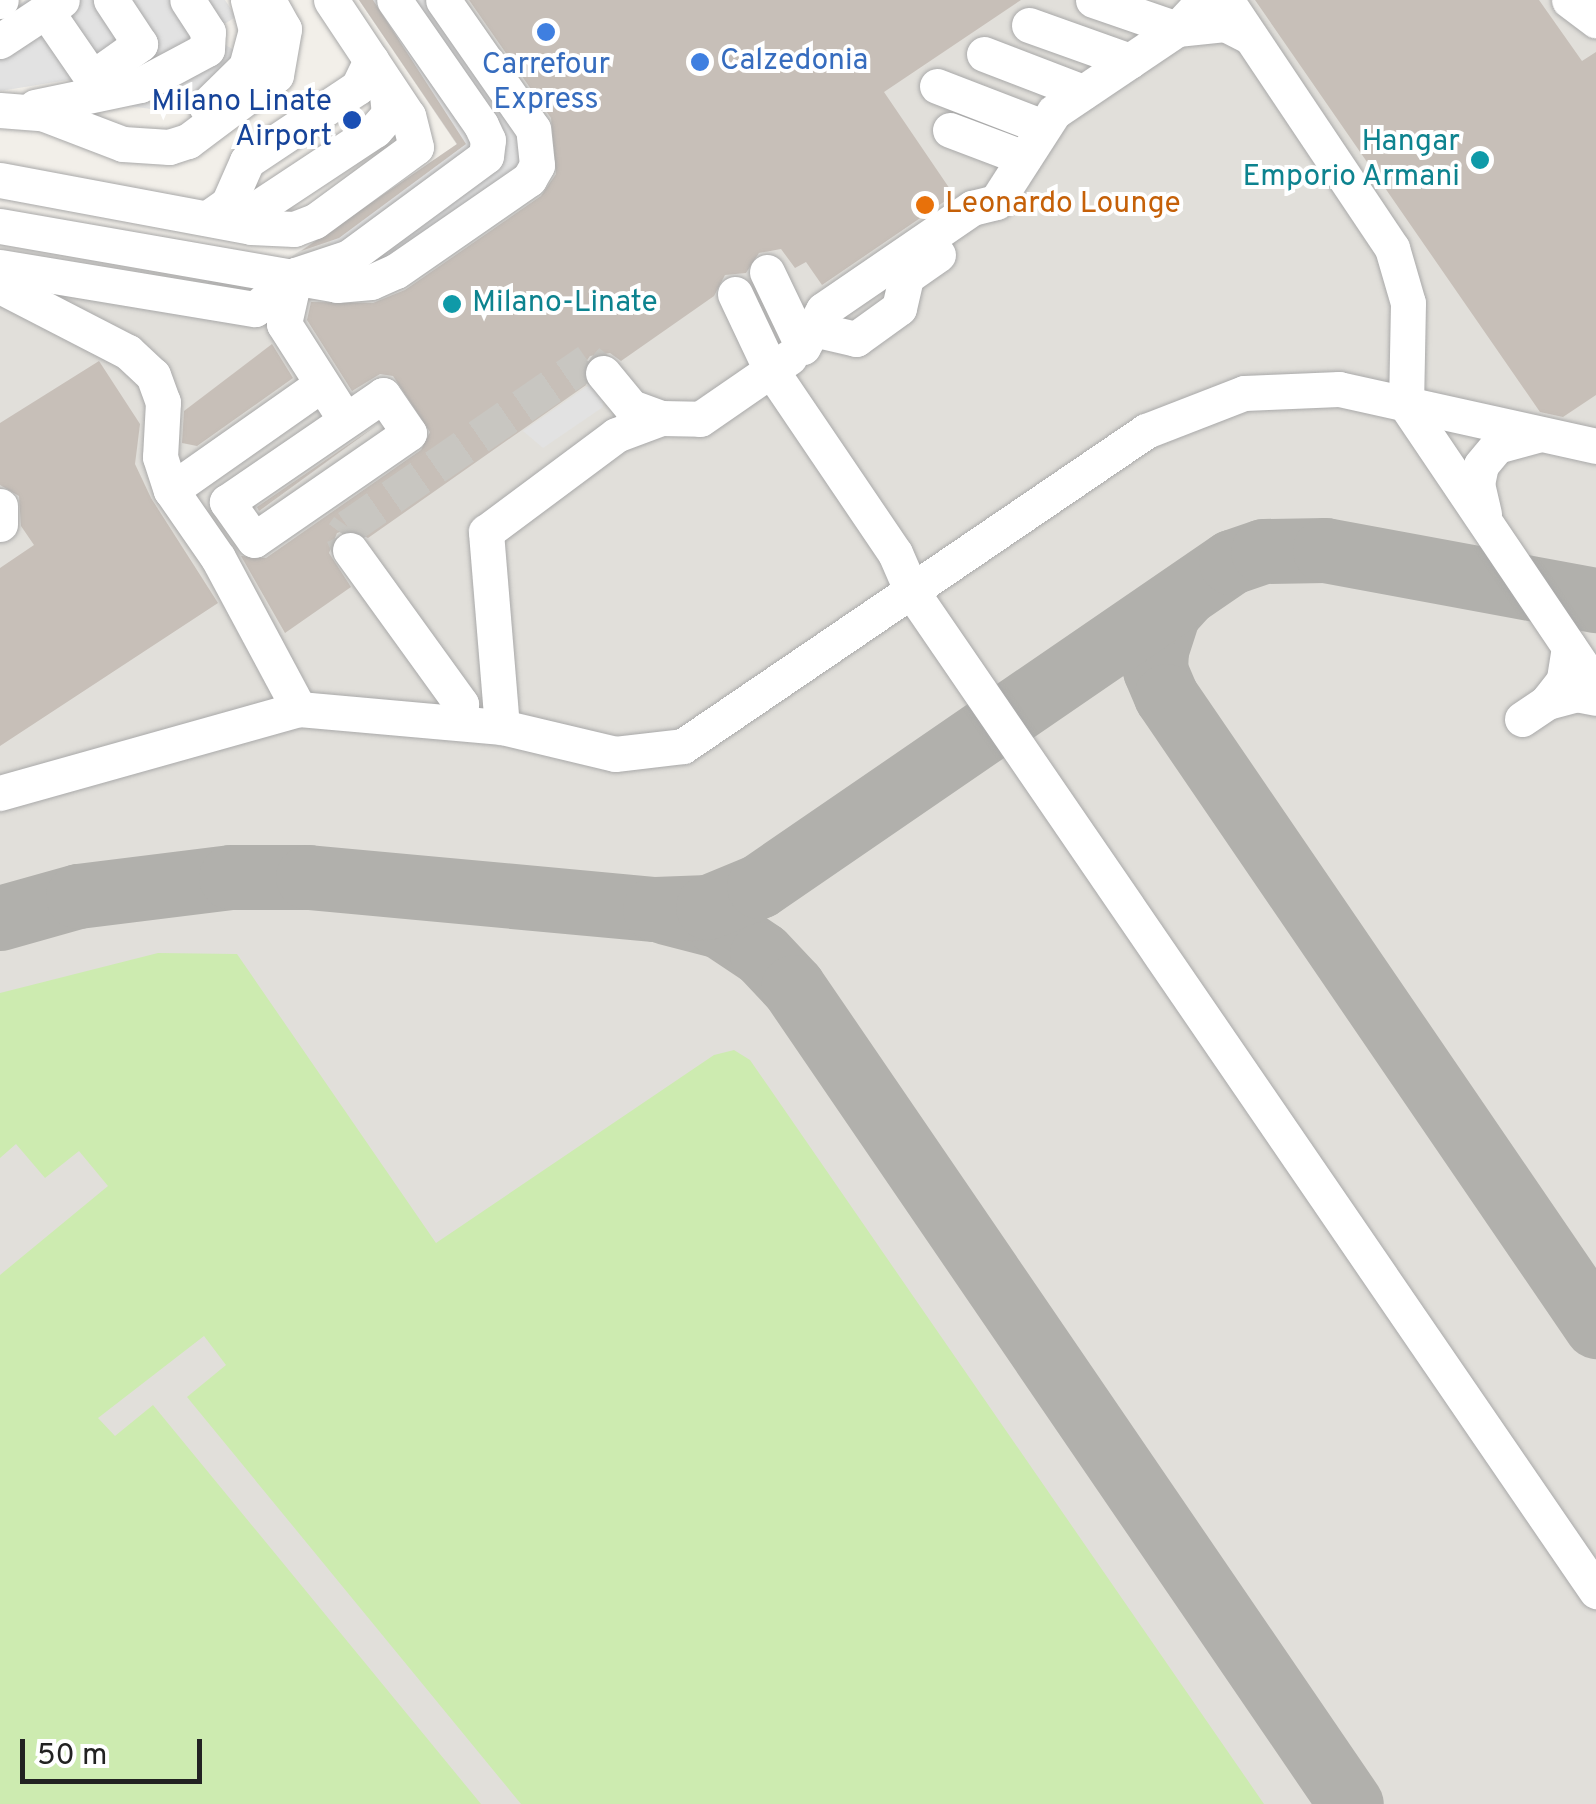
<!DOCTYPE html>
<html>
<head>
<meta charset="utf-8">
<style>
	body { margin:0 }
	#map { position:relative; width:1596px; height:1804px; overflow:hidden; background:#f2efe9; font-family:Overpass,sans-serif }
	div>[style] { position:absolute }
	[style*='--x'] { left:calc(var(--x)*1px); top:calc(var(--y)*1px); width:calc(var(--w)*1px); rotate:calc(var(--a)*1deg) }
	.airport>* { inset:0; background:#e1dfda }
	.grass>* { inset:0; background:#cdebb0 }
	.parking>* { inset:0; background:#e2e2e2 }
	.taxiway>* { height:65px; margin:-32.5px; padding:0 32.5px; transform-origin:32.5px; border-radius:32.5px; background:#b1b0ac }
	.building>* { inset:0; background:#c7bfb8 }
	.minor-tunnel>* { height:35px; margin-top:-17.5px; transform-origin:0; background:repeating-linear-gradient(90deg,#c8c6c1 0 35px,transparent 0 53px) }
	.roads { filter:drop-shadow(0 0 2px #a9a9a9) drop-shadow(0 0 2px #a9a9a9) }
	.minor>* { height:35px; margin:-17.5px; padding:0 17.5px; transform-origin:17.5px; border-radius:17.5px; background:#fff }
	.dots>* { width:28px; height:28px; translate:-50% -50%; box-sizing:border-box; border:5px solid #fff; border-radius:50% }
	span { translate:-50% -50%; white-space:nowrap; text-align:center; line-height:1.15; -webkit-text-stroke:8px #fff; paint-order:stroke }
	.shop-label { font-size:30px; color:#366cbe }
	.left { translate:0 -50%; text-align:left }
	.transit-label { font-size:30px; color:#164399 }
	.right { translate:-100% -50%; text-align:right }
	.culture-label { font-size:30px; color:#0d838f }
	.food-label { font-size:30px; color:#c56008 }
	.scale { position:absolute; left:20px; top:1739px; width:182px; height:45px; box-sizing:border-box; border:5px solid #222; border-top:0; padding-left:12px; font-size:30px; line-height:35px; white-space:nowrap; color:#222; -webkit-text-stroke:8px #fff; paint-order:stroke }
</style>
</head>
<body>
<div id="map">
	<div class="airport">
		<i style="clip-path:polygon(359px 0,1596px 0,1596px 1804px,0 1804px,0 272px,202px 309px,216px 248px,285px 261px,457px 145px)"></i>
	</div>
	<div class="grass">
		<i style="clip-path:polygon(158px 953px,237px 954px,436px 1243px,714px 1055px,734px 1050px,750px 1060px,1264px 1804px,521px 1804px,187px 1397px,226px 1365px,204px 1336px,98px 1418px,115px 1436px,153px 1405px,481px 1804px,0 1804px,0 1275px,108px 1186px,79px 1151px,45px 1178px,16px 1144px,0 1158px,0 993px)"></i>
	</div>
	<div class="parking">
		<i style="clip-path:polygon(26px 0,225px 0,236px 17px,214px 30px,218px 41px,236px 51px,202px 95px,165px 111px,73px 98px,74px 79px,0 91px,0 18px)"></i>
		<i style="clip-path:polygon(359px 0,425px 0,534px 160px,371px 271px,331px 252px,330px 231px,457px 144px)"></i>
		<i style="clip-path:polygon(592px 383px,602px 390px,603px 407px,543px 448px,523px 431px)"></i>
	</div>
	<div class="taxiway">
		<i style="--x:1184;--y:595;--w:24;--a:132"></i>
		<i style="--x:1168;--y:613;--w:39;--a:108"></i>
		<i style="--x:1156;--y:650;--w:20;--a:93"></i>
		<i style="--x:1155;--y:670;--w:28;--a:67"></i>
		<i style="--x:1166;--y:696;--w:763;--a:55.68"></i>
		<i style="--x:666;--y:912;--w:56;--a:14.5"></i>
		<i style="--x:720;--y:926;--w:50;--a:33.7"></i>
		<i style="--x:762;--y:954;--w:45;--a:46.8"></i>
		<i style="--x:793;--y:987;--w:989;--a:55.67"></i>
		<i style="--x:0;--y:918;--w:81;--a:-15.8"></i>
		<i style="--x:78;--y:896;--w:154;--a:-7.1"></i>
		<i style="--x:231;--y:877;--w:77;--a:0"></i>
		<i style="--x:308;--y:877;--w:348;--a:5.3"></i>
		<i style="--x:655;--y:909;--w:53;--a:-2.2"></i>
		<i style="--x:708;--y:907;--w:55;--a:-22.4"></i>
		<i style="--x:759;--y:886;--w:573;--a:-34.47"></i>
		<i style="--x:1231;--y:562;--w:34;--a:-19"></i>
		<i style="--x:1263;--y:551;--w:62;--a:-0.9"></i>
		<i style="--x:1325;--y:550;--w:276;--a:10.5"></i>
	</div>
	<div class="building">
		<i style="clip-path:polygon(359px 0,373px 0,466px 144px,339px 238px,301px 251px,457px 144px)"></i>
		<i style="clip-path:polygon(469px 0,1021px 0,884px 92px,954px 195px,822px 285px,806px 262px,795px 268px,781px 249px,759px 253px,746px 273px,725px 275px,714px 296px,621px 361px,610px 353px,590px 356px,583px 366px,586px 385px,368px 538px,349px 529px,337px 533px,329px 553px,351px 587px,285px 633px,241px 556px,266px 558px,421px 450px,430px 432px,393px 376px,380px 374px,352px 391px,307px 320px,311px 302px,373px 303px,405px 290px,541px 196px,556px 174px,551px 118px)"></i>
		<i style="clip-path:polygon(1255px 0,1539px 0,1582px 61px,1596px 52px,1596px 395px,1563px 417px,1540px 412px)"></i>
		<i style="clip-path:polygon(272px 344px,293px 378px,197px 446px,182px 443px,184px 411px)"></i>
		<i style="clip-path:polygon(99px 361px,140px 424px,135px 464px,151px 498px,218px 603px,0 746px,0 568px,34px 545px,21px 526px,19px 496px,0 485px,0 423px)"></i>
		<i style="clip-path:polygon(377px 425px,259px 511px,257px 507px)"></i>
	</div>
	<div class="minor-tunnel">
		<i style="--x:350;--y:550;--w:17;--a:-114"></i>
		<i style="--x:343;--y:534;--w:9;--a:-54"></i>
		<i style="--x:348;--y:527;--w:292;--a:-34.7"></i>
		<i style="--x:588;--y:361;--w:19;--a:39"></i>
	</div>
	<div class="roads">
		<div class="minor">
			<i style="--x:1093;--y:0;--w:89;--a:19"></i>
			<i style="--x:1204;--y:0;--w:40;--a:133"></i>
			<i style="--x:1177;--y:29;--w:48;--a:-5.9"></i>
			<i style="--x:1225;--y:24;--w:28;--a:27"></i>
			<i style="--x:1226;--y:0;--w:298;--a:56.2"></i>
			<i style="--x:1392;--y:248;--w:57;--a:73.8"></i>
			<i style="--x:1408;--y:303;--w:102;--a:91.1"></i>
			<i style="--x:1406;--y:405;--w:340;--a:56"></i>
			<i style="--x:1569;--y:0;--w:34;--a:37"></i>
			<i style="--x:0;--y:1;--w:1;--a:-45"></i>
			<i style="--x:46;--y:11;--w:81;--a:55.5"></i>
			<i style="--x:92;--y:78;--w:59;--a:-35.3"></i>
			<i style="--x:140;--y:44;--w:53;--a:-123.4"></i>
			<i style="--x:1029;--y:25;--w:107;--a:19.6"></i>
			<i style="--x:0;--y:41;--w:74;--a:-33.5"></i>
			<i style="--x:984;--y:54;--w:106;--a:21"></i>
			<i style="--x:937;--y:86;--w:114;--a:21.1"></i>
			<i style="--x:206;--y:106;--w:56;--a:-44.3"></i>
			<i style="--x:246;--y:67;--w:38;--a:-75"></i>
			<i style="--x:256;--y:30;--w:31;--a:-105"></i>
			<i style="--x:35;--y:107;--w:107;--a:-11.8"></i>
			<i style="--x:140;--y:85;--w:76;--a:-28.2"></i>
			<i style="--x:207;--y:49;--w:17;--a:-87"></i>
			<i style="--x:208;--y:32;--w:38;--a:-123"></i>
			<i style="--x:0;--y:110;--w:64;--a:4.5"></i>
			<i style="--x:39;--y:112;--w:90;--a:20.9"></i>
			<i style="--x:123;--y:144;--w:46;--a:3.7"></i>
			<i style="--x:169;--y:147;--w:20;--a:-18"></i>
			<i style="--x:188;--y:141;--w:110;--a:-36.9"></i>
			<i style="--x:276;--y:75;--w:47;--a:-80.1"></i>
			<i style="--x:284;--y:29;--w:33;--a:-119"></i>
			<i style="--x:950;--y:130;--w:79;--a:20.7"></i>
			<i style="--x:0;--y:180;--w:255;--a:10.6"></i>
			<i style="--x:251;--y:227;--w:43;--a:2.7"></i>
			<i style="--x:294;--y:229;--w:22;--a:-21"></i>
			<i style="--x:315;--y:221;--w:125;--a:-36.2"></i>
			<i style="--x:416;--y:147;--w:32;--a:-104"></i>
			<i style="--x:408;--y:116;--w:139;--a:-123.6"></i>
			<i style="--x:212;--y:215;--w:19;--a:-35"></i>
			<i style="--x:228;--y:204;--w:47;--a:-66.2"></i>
			<i style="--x:247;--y:161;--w:133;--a:-33.7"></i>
			<i style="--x:358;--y:87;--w:30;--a:-64"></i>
			<i style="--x:218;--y:215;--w:36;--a:-8"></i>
			<i style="--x:254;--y:210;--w:145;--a:-33.5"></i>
			<i style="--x:375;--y:130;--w:21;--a:-49"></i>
			<i style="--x:389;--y:114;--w:31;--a:-96"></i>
			<i style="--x:0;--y:226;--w:342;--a:9.9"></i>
			<i style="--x:337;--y:285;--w:34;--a:-5"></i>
			<i style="--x:371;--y:282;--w:27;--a:-24"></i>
			<i style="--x:396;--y:271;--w:162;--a:-34.7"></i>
			<i style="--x:529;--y:179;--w:16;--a:-60"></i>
			<i style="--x:537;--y:165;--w:36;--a:-96"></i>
			<i style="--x:533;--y:129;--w:157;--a:-124.9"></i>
			<i style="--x:0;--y:267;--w:258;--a:9.4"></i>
			<i style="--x:255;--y:309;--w:52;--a:-40.4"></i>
			<i style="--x:295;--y:275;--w:57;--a:-18.4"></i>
			<i style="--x:349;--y:257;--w:170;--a:-36.4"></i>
			<i style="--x:486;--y:156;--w:16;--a:-83"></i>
			<i style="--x:488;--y:140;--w:17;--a:-115"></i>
			<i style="--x:481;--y:125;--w:152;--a:-124.8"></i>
			<i style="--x:767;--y:272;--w:83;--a:64.4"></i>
			<i style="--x:295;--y:275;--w:50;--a:102.7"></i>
			<i style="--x:284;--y:324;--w:98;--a:57.4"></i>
			<i style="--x:0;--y:286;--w:144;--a:27.3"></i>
			<i style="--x:128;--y:352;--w:34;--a:43"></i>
			<i style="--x:153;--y:375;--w:29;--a:70"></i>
			<i style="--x:163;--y:402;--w:55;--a:93.1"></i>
			<i style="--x:160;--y:457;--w:35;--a:72"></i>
			<i style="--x:735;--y:294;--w:84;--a:64.7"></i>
			<i style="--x:771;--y:370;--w:221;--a:55.9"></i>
			<i style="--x:895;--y:553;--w:43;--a:66.4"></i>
			<i style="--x:912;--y:592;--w:1211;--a:55.6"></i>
			<i style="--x:826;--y:332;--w:31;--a:13"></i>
			<i style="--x:856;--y:339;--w:53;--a:-35.8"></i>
			<i style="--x:899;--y:308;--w:32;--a:-77"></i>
			<i style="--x:906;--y:277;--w:39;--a:-35"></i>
			<i style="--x:803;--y:347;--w:42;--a:-61.6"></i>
			<i style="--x:823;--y:310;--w:181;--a:-34.4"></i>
			<i style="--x:972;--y:208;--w:25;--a:-14"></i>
			<i style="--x:996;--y:202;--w:107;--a:-57.2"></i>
			<i style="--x:1054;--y:112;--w:148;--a:-34"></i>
			<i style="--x:603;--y:373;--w:44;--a:50.5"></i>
			<i style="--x:631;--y:407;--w:32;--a:20"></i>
			<i style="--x:661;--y:418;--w:39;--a:1"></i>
			<i style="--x:700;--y:419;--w:109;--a:-34.6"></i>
			<i style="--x:383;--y:395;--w:46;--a:55.6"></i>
			<i style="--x:409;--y:433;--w:188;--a:145.4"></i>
			<i style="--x:254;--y:540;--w:47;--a:-125.4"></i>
			<i style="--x:227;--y:502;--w:189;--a:-34.4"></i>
			<i style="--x:0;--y:506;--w:18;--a:90"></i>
			<i style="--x:1484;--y:514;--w:31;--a:-103"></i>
			<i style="--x:1477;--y:484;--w:19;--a:-78"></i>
			<i style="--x:1481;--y:465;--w:25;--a:-50"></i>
			<i style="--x:1497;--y:446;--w:41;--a:-15.4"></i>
			<i style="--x:350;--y:550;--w:190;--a:54.2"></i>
			<i style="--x:461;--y:704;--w:18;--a:99"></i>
			<i style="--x:1569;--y:647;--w:33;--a:99"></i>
			<i style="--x:1564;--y:680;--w:28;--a:128"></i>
			<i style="--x:1547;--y:702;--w:30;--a:-15"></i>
			<i style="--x:1576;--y:694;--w:20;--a:11"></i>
			<i style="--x:299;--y:709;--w:204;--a:5.1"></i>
			<i style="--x:502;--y:727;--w:116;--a:13.4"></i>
			<i style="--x:615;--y:754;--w:68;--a:-6.7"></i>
			<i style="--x:683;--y:746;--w:560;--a:-34.23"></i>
			<i style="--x:1146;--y:431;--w:105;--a:-21.2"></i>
			<i style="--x:1244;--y:393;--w:95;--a:-2.4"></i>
			<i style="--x:1339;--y:389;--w:263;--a:12.5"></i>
			<i style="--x:1522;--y:719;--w:30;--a:-34"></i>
			<i style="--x:502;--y:727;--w:196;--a:-94.7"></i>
			<i style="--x:486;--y:532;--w:162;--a:-36.7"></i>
			<i style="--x:616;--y:435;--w:48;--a:-20.7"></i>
			<i style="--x:0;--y:793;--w:311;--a:-15.7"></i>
			<i style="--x:299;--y:709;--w:171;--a:-118.2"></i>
			<i style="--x:218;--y:558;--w:83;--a:-124.7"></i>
			<i style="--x:171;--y:490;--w:169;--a:-35.1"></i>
		</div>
	</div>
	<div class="dots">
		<i style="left:546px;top:32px;background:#3f7fe0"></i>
		<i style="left:700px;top:62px;background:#3f7fe0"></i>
		<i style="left:352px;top:120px;background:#1a4fb4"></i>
		<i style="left:1480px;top:160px;background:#0f9aa8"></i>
		<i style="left:925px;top:205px;background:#e8710a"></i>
		<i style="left:452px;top:304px;background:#0f9aa8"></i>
	</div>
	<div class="shop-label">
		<span class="left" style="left:720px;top:62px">Calzedonia</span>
		<span style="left:546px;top:83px">Carrefour<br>Express</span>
	</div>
	<div class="transit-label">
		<span class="right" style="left:332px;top:120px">Milano Linate<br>Airport</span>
	</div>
	<div class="culture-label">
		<span class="right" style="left:1460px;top:160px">Hangar<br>Emporio Armani</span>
		<span class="left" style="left:472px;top:304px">Milano-Linate</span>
	</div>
	<div class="food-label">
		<span class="left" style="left:945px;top:205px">Leonardo Lounge</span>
	</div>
	<div class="scale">50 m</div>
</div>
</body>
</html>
